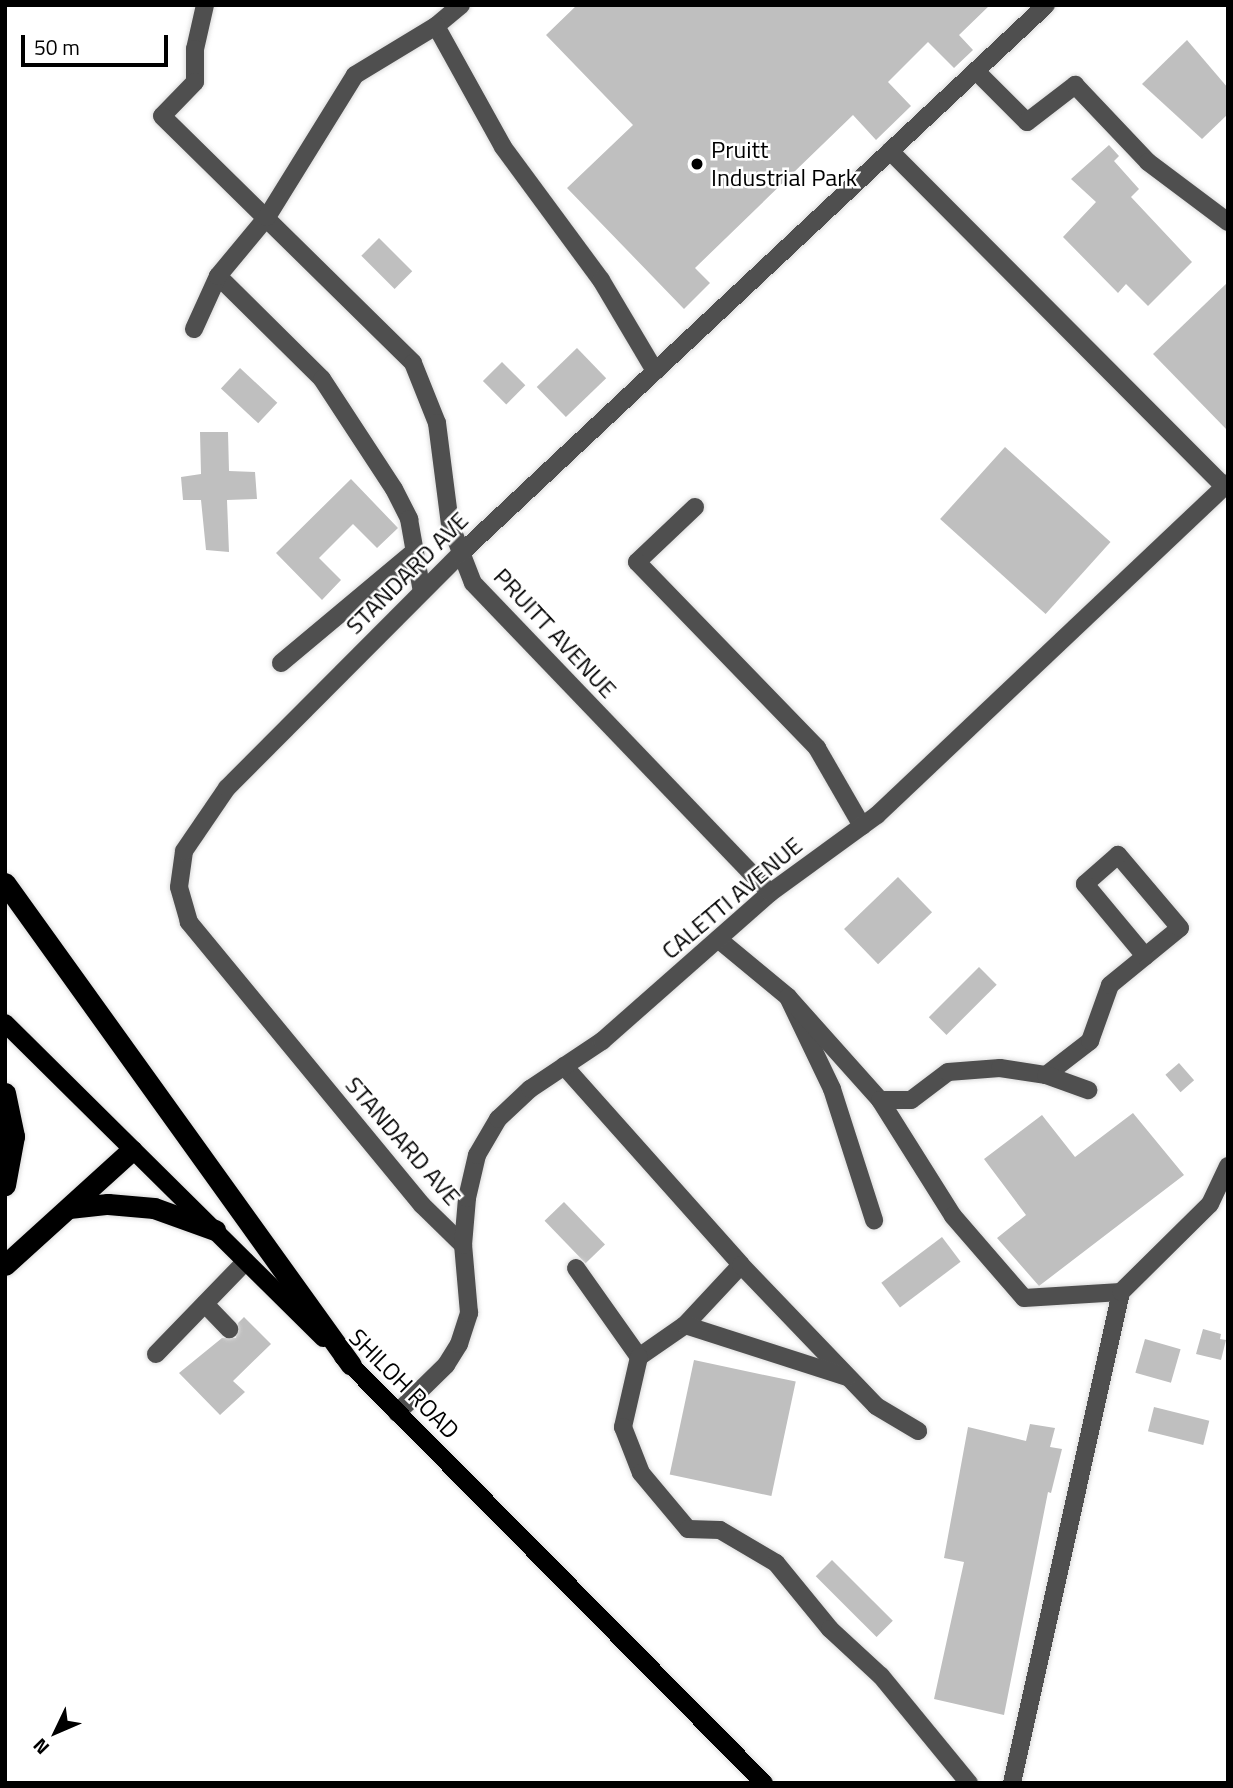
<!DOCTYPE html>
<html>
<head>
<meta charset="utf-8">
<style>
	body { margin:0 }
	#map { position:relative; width:1233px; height:1788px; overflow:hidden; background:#fff; font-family:"Titillium Web",sans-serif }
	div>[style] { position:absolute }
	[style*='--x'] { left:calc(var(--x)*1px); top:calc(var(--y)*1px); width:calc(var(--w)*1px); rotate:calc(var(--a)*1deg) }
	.building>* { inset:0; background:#bfbfbf; transform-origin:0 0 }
	.roads { filter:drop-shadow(0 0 2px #dbdbdb) drop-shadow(0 0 2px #dbdbdb) }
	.minor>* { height:18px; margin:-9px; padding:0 9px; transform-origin:9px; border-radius:9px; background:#4f4f4f }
	.major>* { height:18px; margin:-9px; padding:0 9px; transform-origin:9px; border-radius:9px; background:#000 }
	.highway>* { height:21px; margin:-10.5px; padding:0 10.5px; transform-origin:10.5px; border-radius:10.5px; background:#000 }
	.dots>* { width:19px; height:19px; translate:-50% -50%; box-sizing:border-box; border:4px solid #fff; border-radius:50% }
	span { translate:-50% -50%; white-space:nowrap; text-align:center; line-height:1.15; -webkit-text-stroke:5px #fff; paint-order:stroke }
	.poi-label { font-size:24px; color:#000 }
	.left { translate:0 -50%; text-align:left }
	.street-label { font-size:24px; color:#000 }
	.frame { position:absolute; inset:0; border:7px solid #000; pointer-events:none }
	.north { position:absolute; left:21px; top:1697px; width:70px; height:70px; -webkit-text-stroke:5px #fff; paint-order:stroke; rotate:226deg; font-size:19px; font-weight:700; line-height:28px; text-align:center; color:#000 }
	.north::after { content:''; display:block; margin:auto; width:24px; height:32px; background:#000; clip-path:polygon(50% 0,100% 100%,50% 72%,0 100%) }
	.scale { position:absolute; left:21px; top:35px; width:147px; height:32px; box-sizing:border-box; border:4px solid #000; border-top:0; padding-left:9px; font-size:21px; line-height:24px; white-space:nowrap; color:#000; -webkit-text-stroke:5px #fff; paint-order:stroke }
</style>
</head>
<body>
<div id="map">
	<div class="building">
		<i style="clip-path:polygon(577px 5px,990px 5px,959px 35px,973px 50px,954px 68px,928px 42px,888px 82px,911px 106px,876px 140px,853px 115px,695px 268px,710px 283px,684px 309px,567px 188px,633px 125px,546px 35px)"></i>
		<i style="clip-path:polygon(1187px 40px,1228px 88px,1228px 114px,1202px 139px,1142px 84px)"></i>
		<i style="clip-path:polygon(1109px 145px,1119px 156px,1114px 161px,1139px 189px,1131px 197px,1192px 262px,1148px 306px,1126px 284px,1118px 293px,1063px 237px,1096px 202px,1071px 179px)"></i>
		<i style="left:379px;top:238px;width:47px;height:25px;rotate:45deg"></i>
		<i style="clip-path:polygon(1228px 282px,1228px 431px,1153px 354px)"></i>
		<i style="left:577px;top:348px;width:42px;height:56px;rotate:46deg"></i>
		<i style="left:502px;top:362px;width:33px;height:27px;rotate:45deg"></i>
		<i style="left:240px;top:368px;width:51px;height:28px;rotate:43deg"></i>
		<i style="clip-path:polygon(200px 432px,228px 432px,229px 471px,255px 472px,257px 499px,227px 500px,229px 552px,206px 550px,201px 500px,183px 500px,181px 477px,201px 474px)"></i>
		<i style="left:1005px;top:447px;width:142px;height:97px;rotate:42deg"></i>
		<i style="clip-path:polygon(351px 479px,398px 528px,377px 548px,353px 524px,319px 558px,341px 580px,322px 600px,276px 553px)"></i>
		<i style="left:898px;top:877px;width:49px;height:75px;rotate:46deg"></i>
		<i style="left:979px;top:967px;width:25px;height:71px;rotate:45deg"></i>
		<i style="left:1179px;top:1063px;width:23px;height:18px;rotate:49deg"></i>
		<i style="clip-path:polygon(1133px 1113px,1184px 1175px,1039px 1286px,997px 1238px,1026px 1215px,984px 1159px,1042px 1115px,1075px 1157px)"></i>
		<i style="left:564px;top:1202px;width:59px;height:27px;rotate:46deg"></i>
		<i style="left:942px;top:1237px;width:31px;height:76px;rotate:53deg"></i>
		<i style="clip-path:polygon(244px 1317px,271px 1344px,233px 1381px,245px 1392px,220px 1415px,179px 1373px,222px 1338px,236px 1338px,238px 1323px)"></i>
		<i style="clip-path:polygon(1203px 1329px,1221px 1334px,1220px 1339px,1226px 1340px,1221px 1360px,1196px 1354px)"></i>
		<i style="left:1145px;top:1339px;width:37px;height:35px;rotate:16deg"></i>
		<i style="left:694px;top:1360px;width:104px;height:117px;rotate:12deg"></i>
		<i style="left:1154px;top:1407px;width:57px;height:25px;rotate:14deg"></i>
		<i style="clip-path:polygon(1030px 1424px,1055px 1428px,1050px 1447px,1062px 1449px,1051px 1493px,1048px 1492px,1004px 1715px,934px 1699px,964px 1562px,944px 1558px,968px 1427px,1026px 1441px)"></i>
		<i style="left:832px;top:1560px;width:86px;height:23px;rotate:45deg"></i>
	</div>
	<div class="roads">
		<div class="minor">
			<i style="--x:205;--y:5;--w:45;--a:102.8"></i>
			<i style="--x:195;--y:49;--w:33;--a:90"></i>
			<i style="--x:195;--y:82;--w:47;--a:134.1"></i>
			<i style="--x:162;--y:116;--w:352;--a:44.5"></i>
			<i style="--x:413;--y:363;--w:65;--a:68.2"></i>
			<i style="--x:437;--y:423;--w:102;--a:82.7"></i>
			<i style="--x:450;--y:524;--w:63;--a:68.7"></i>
			<i style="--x:473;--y:583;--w:429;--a:46.2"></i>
			<i style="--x:461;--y:5;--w:33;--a:140"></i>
			<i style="--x:436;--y:26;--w:138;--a:61"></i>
			<i style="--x:503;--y:147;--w:165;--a:53.6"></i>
			<i style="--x:601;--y:280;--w:106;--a:59.3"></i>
			<i style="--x:976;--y:71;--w:72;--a:45"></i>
			<i style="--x:1027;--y:122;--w:61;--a:-37.6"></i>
			<i style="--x:1075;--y:85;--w:106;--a:46.5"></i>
			<i style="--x:1148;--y:162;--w:100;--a:36.9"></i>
			<i style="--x:890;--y:151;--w:473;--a:45.1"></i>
			<i style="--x:218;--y:276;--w:146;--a:44.7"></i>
			<i style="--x:322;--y:379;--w:131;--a:56.8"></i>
			<i style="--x:394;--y:489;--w:34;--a:63"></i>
			<i style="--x:409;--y:519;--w:74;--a:79.9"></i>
			<i style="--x:194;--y:329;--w:58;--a:-65.6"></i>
			<i style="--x:218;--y:276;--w:77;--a:-50.3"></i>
			<i style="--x:267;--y:217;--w:167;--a:-58.2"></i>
			<i style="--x:355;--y:75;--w:95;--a:-31.2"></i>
			<i style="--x:695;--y:507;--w:80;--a:136.5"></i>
			<i style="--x:637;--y:562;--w:259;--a:45.9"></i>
			<i style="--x:817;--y:748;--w:90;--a:60"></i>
			<i style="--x:281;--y:663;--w:175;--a:-39.9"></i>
			<i style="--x:718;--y:939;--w:91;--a:39.6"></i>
			<i style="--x:788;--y:997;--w:102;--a:64.4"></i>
			<i style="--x:832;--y:1089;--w:138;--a:72.2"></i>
			<i style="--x:788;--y:997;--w:138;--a:48.2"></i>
			<i style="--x:880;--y:1100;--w:137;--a:57.8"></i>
			<i style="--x:953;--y:1216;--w:108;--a:49.1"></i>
			<i style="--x:1024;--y:1298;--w:97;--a:-3.5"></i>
			<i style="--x:564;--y:1066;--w:266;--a:48.3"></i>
			<i style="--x:741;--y:1265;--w:82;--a:133"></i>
			<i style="--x:685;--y:1325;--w:56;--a:145.2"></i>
			<i style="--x:1046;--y:1075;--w:56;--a:-37.7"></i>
			<i style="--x:1090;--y:1041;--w:59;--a:-70.3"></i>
			<i style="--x:1110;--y:985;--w:90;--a:-39.2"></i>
			<i style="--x:1180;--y:928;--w:96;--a:-130.3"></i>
			<i style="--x:1118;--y:855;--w:44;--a:138.7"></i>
			<i style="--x:1085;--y:884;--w:94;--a:50.2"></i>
			<i style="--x:880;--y:1100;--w:31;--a:0"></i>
			<i style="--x:911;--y:1100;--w:46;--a:-37.1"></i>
			<i style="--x:948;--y:1072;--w:52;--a:-4.4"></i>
			<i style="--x:1000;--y:1068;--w:47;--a:8.7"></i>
			<i style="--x:1046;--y:1075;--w:45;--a:19.7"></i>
			<i style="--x:463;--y:1245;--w:57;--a:-135.7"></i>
			<i style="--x:422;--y:1205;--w:367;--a:-129.5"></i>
			<i style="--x:189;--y:922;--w:36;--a:-106"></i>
			<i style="--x:179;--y:887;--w:36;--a:-82"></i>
			<i style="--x:184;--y:851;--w:76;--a:-55.7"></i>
			<i style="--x:227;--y:788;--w:330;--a:-45.1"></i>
			<i style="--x:460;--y:554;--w:803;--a:-43.13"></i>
			<i style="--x:741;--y:1265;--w:195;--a:46.2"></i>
			<i style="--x:876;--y:1406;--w:49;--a:30.8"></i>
			<i style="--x:576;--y:1268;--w:109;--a:54.7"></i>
			<i style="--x:639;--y:1357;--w:72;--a:102.9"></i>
			<i style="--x:623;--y:1427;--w:49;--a:68.6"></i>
			<i style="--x:641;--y:1473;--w:73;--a:50"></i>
			<i style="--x:688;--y:1529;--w:32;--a:2"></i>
			<i style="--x:720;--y:1530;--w:65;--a:30.5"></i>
			<i style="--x:776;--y:1563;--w:85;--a:50.7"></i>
			<i style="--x:830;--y:1629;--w:69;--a:42.7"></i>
			<i style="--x:881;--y:1676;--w:139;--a:50.6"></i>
			<i style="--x:205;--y:1304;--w:35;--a:46"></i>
			<i style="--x:685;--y:1325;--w:170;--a:17.8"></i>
			<i style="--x:156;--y:1354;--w:129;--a:-45.9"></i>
			<i style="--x:397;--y:1413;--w:69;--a:-44.4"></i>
			<i style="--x:446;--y:1365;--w:25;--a:-58"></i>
			<i style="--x:459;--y:1344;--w:33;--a:-72"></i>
			<i style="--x:469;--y:1313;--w:68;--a:-95"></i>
			<i style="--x:463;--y:1245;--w:47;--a:-85.1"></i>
			<i style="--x:467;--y:1198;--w:44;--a:-76.9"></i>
			<i style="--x:477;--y:1155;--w:42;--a:-59.7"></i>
			<i style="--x:498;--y:1119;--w:44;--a:-43.2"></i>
			<i style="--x:530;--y:1089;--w:87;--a:-33.7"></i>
			<i style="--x:602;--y:1041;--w:224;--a:-41.4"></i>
			<i style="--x:770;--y:893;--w:132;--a:-36.1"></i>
			<i style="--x:877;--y:815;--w:483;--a:-43.4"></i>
			<i style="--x:1012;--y:1783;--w:503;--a:-77.48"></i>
			<i style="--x:1121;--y:1292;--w:125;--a:-44.7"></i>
			<i style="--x:1210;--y:1204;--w:42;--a:-64.7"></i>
		</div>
		<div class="major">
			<i style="--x:5;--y:1023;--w:448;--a:44.7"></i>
			<i style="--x:343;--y:1357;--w:599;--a:45.34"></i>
		</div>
		<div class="highway">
			<i style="--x:5;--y:883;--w:593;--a:54.33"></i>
			<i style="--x:5;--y:1093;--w:44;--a:78.2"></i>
			<i style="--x:14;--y:1136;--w:50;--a:100.4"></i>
			<i style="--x:69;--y:1208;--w:39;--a:-6"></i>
			<i style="--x:108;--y:1204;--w:46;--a:5"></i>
			<i style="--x:154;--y:1208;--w:65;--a:19.8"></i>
			<i style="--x:5;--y:1265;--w:171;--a:-42.2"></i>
		</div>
	</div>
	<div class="dots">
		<i style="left:697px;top:164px;background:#000"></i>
	</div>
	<div class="poi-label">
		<span class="left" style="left:711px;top:164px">Pruitt<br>Industrial Park</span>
	</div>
	<div class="street-label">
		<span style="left:407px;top:573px;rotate:-45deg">STANDARD AVE</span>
		<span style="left:555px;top:633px;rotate:47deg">PRUITT AVENUE</span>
		<span style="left:732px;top:898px;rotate:-40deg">CALETTI AVENUE</span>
		<span style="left:403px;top:1141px;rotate:49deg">STANDARD AVE</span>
		<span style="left:404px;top:1384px;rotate:45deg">SHILOH ROAD</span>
	</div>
	<div class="frame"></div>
	<div class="north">N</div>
	<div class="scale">50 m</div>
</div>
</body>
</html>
